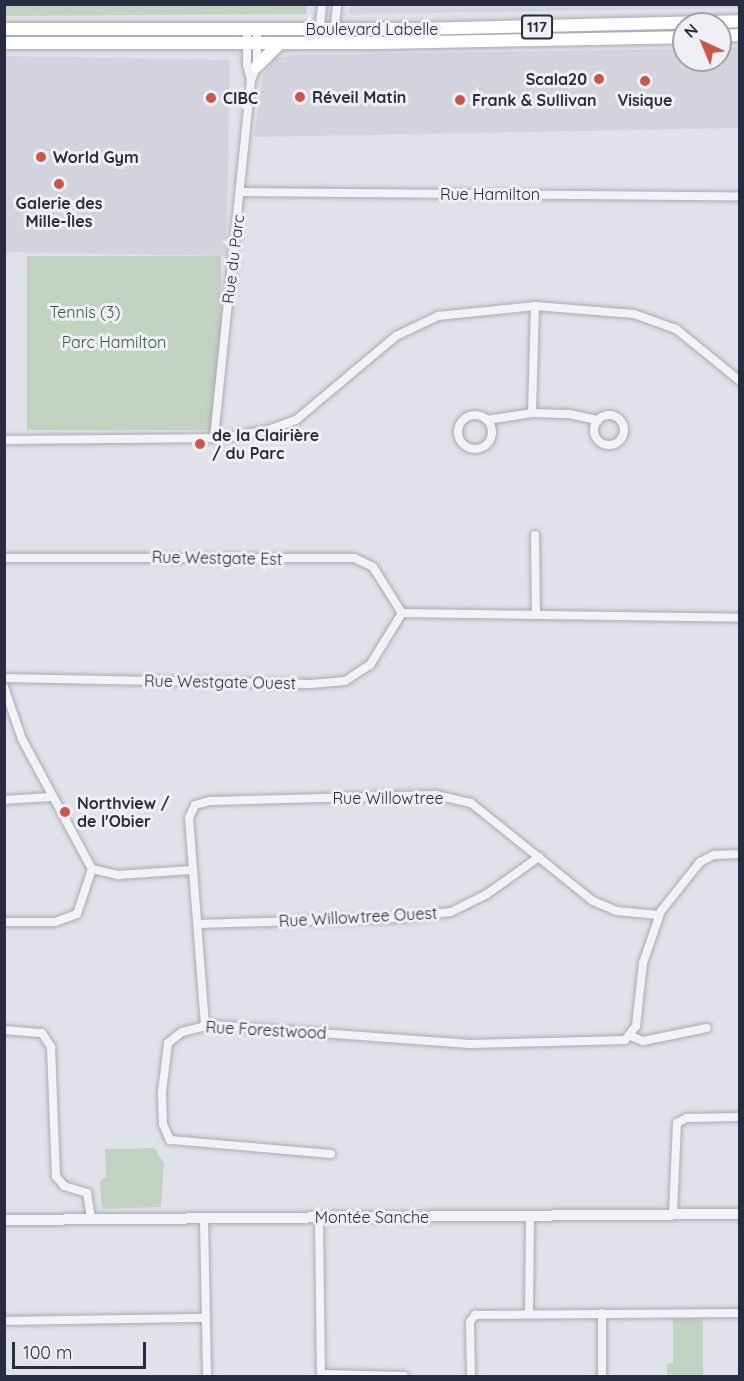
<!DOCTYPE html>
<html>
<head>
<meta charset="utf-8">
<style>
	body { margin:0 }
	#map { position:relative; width:744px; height:1381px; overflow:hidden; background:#e0e1e9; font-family:Quicksand,sans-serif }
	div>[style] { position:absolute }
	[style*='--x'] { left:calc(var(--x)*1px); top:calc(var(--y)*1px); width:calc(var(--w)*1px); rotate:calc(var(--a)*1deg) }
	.built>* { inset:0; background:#d2d3de; transform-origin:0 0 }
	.green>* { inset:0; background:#c1d2c1; transform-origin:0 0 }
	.roads { filter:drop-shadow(0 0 2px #a9aab6) drop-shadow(0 0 2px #a9aab6) }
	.minor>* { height:8px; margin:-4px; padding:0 4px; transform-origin:4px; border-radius:4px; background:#f2f3f7 }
	.minor>.ring { margin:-4px; padding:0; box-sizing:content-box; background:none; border:8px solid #f2f3f7; border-radius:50% }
	.tertiary>* { height:10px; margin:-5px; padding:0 5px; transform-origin:5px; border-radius:5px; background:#f2f3f7 }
	.primary>* { height:12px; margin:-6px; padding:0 6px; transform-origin:6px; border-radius:6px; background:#fff }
	.dots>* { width:16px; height:16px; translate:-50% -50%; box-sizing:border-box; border:3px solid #eff0f6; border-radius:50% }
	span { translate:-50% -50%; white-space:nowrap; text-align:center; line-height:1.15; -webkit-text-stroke:6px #eff0f6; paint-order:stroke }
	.shield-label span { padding:2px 4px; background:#eff0f6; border:2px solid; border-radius:4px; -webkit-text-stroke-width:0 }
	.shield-label { font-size:15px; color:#292b40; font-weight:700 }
	.street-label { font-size:16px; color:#292b40 }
	.poi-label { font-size:16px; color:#292b40; font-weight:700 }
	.right { translate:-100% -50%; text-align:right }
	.left { translate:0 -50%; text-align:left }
	.park-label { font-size:16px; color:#365b39 }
	.frame { position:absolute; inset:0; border:6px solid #292b40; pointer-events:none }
	.north { position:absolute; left:672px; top:12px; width:60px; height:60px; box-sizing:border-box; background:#eff0f6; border:2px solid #a0a1ad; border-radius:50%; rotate:316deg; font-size:16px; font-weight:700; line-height:24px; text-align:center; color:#292b40 }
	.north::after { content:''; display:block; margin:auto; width:21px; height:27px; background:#cd5746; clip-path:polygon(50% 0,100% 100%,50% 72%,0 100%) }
	.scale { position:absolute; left:12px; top:1342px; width:134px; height:27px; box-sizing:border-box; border:3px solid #292b40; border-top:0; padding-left:8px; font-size:18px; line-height:21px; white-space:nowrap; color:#292b40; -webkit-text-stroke:4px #eff0f6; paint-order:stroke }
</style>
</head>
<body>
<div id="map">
	<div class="built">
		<i style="clip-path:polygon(351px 4px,739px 4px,740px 8px,349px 14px)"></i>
		<i style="clip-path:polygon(739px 47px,739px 128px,254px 137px,263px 75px,274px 59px,292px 55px,684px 49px,684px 60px,720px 60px,720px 48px)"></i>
		<i style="left:5px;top:56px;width:225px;height:196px;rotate:1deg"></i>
	</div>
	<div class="green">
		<i style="clip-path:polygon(4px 5px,5px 4px,307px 5px,306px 14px,5px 16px)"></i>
		<i style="left:27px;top:256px;width:194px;height:174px"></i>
		<i style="clip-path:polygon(154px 1148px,164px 1163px,161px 1207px,102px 1209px,100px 1181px,106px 1177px,105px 1149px)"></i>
		<i style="clip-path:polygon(673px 1319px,703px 1319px,703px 1376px,667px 1376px,667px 1364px,673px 1363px)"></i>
	</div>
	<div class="roads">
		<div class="minor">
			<i style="--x:247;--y:29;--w:36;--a:90"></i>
			<i style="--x:247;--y:65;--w:15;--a:74"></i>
			<i style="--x:319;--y:34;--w:30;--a:-84"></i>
			<i style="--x:334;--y:34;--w:30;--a:-84"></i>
			<i style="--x:241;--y:192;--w:499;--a:0.5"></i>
			<i style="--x:532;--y:413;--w:107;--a:-88.4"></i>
			<i class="ring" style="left:458px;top:415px;width:26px;height:26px"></i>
			<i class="ring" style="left:594px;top:415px;width:22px;height:22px"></i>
			<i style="--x:487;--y:420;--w:46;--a:-8.8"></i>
			<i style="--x:532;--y:413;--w:37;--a:2"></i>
			<i style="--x:569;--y:414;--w:30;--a:12"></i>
			<i style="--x:214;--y:438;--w:360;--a:-84.1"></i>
			<i style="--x:251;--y:80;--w:15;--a:-67"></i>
			<i style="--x:257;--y:66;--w:37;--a:-90"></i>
			<i style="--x:4;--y:440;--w:220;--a:-0.5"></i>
			<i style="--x:224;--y:438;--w:45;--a:-10.3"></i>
			<i style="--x:268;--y:430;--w:30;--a:-20"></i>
			<i style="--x:296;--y:420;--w:131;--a:-40"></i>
			<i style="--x:396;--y:336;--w:47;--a:-25.5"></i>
			<i style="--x:438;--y:316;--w:98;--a:-5.9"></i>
			<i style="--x:535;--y:306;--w:99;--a:4.6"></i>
			<i style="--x:634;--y:314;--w:45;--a:19.7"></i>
			<i style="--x:676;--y:329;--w:82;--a:39.1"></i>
			<i style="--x:535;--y:535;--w:80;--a:89.3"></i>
			<i style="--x:4;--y:558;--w:350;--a:0"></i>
			<i style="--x:354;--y:558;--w:21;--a:25"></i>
			<i style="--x:373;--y:567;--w:54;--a:57.8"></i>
			<i style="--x:402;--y:613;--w:338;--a:0.8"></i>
			<i style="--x:4;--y:678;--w:307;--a:1.1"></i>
			<i style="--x:311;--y:684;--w:34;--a:-5"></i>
			<i style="--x:345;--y:681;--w:30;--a:-33"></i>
			<i style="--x:370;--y:665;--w:61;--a:-58.4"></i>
			<i style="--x:4;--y:687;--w:55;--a:70.9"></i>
			<i style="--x:22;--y:739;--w:148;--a:61.7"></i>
			<i style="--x:92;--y:869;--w:27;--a:13"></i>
			<i style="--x:118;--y:875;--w:73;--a:-3.9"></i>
			<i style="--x:4;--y:800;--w:46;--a:-3.7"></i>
			<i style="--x:4;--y:922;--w:51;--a:0"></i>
			<i style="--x:55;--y:922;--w:23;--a:-20"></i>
			<i style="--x:77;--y:914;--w:47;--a:-71.6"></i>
			<i style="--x:198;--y:924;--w:203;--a:-1.7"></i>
			<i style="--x:401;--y:918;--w:50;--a:-6.8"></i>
			<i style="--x:451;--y:912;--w:40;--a:-26.6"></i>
			<i style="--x:487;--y:894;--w:64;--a:-35.4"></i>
			<i style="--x:205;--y:1025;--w:208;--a:-94.4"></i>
			<i style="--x:189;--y:818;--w:14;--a:-65"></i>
			<i style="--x:195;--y:805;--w:16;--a:-15"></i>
			<i style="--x:210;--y:801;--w:226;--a:-1.5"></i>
			<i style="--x:436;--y:795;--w:36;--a:13"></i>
			<i style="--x:471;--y:803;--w:156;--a:38.8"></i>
			<i style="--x:593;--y:901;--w:26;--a:23"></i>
			<i style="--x:617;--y:911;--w:41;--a:5.6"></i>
			<i style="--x:4;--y:1030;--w:38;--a:5"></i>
			<i style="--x:42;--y:1033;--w:17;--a:57"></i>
			<i style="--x:51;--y:1047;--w:129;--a:87.8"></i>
			<i style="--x:56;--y:1176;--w:13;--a:51"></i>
			<i style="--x:64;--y:1186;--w:24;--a:17"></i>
			<i style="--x:87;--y:1193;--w:26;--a:81"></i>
			<i style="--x:631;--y:1036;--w:13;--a:23"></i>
			<i style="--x:643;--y:1041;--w:65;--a:-11.5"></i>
			<i style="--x:331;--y:1154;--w:162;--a:-175"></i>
			<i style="--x:170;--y:1140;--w:17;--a:-114"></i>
			<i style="--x:163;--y:1124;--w:32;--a:-92"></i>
			<i style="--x:162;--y:1092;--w:49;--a:-83"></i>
			<i style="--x:168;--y:1043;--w:18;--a:-38"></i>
			<i style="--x:182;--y:1032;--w:30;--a:-14"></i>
			<i style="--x:211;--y:1025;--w:260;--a:4.2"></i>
			<i style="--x:470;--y:1044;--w:155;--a:-1.5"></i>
			<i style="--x:625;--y:1040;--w:18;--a:-52"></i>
			<i style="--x:636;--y:1026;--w:63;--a:-83.7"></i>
			<i style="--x:643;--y:963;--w:55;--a:-70.9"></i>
			<i style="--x:661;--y:911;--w:63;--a:-51.5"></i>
			<i style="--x:700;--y:862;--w:16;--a:-27"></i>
			<i style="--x:714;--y:855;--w:26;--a:-2"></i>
			<i style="--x:673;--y:1214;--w:91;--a:-87.5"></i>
			<i style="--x:677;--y:1123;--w:11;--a:-27"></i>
			<i style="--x:687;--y:1118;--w:53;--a:-1.1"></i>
			<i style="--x:319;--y:1217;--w:159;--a:89.3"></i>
			<i style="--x:204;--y:1218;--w:158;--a:88.9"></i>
			<i style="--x:602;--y:1313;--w:63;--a:90"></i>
			<i style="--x:529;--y:1314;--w:99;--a:-89.4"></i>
			<i style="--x:4;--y:1321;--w:202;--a:-0.9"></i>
			<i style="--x:321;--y:1374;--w:83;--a:1.4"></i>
			<i style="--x:471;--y:1376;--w:54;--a:-91.1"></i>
			<i style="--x:470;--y:1322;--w:9;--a:-54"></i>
			<i style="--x:475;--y:1315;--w:265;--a:-0.4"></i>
		</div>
		<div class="tertiary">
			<i style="--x:4;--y:1220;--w:736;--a:-0.47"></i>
		</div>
		<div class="primary">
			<i style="--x:4;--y:29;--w:415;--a:0"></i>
			<i style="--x:419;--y:29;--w:321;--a:-1.4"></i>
			<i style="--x:720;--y:36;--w:20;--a:-3"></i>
			<i style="--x:4;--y:43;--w:376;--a:0"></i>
			<i style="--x:380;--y:43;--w:304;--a:-1.1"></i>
			<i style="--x:257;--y:66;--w:31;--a:-45"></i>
		</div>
	</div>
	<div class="dots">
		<i style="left:599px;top:79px;background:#cd5746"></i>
		<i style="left:645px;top:81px;background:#cd5746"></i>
		<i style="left:300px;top:97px;background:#cd5746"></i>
		<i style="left:211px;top:98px;background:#cd5746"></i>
		<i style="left:460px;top:100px;background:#cd5746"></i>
		<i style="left:41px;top:157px;background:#cd5746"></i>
		<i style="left:59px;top:184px;background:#cd5746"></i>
		<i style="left:200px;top:444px;background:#cd5746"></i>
		<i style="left:65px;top:812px;background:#cd5746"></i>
	</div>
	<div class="shield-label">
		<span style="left:537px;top:27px">117</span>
	</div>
	<div class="street-label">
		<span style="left:372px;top:29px">Boulevard Labelle</span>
		<span style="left:490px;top:194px">Rue Hamilton</span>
		<span style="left:233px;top:259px;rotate:-83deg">Rue du Parc</span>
		<span style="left:217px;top:558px;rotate:1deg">Rue Westgate Est</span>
		<span style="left:220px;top:682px;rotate:1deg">Rue Westgate Ouest</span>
		<span style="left:388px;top:798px">Rue Willowtree</span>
		<span style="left:358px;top:917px;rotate:-3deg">Rue Willowtree Ouest</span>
		<span style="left:266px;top:1030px;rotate:3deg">Rue Forestwood</span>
		<span style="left:372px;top:1217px">Montée Sanche</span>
	</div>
	<div class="poi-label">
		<span class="right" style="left:587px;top:79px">Scala20</span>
		<span class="left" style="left:312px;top:97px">Réveil Matin</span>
		<span class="left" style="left:223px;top:98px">CIBC</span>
		<span class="left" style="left:472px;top:100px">Frank &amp; Sullivan</span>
		<span style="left:645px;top:100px">Visique</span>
		<span class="left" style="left:53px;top:157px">World Gym</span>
		<span style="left:59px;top:212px">Galerie des<br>Mille-Îles</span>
		<span class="left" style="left:212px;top:444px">de la Clairière<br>/ du Parc</span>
		<span class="left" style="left:77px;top:812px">Northview /<br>de l'Obier</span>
	</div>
	<div class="park-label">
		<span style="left:85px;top:312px">Tennis (3)</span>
		<span style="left:114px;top:342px">Parc Hamilton</span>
	</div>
	<div class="frame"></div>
	<div class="north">N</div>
	<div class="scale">100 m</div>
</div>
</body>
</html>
